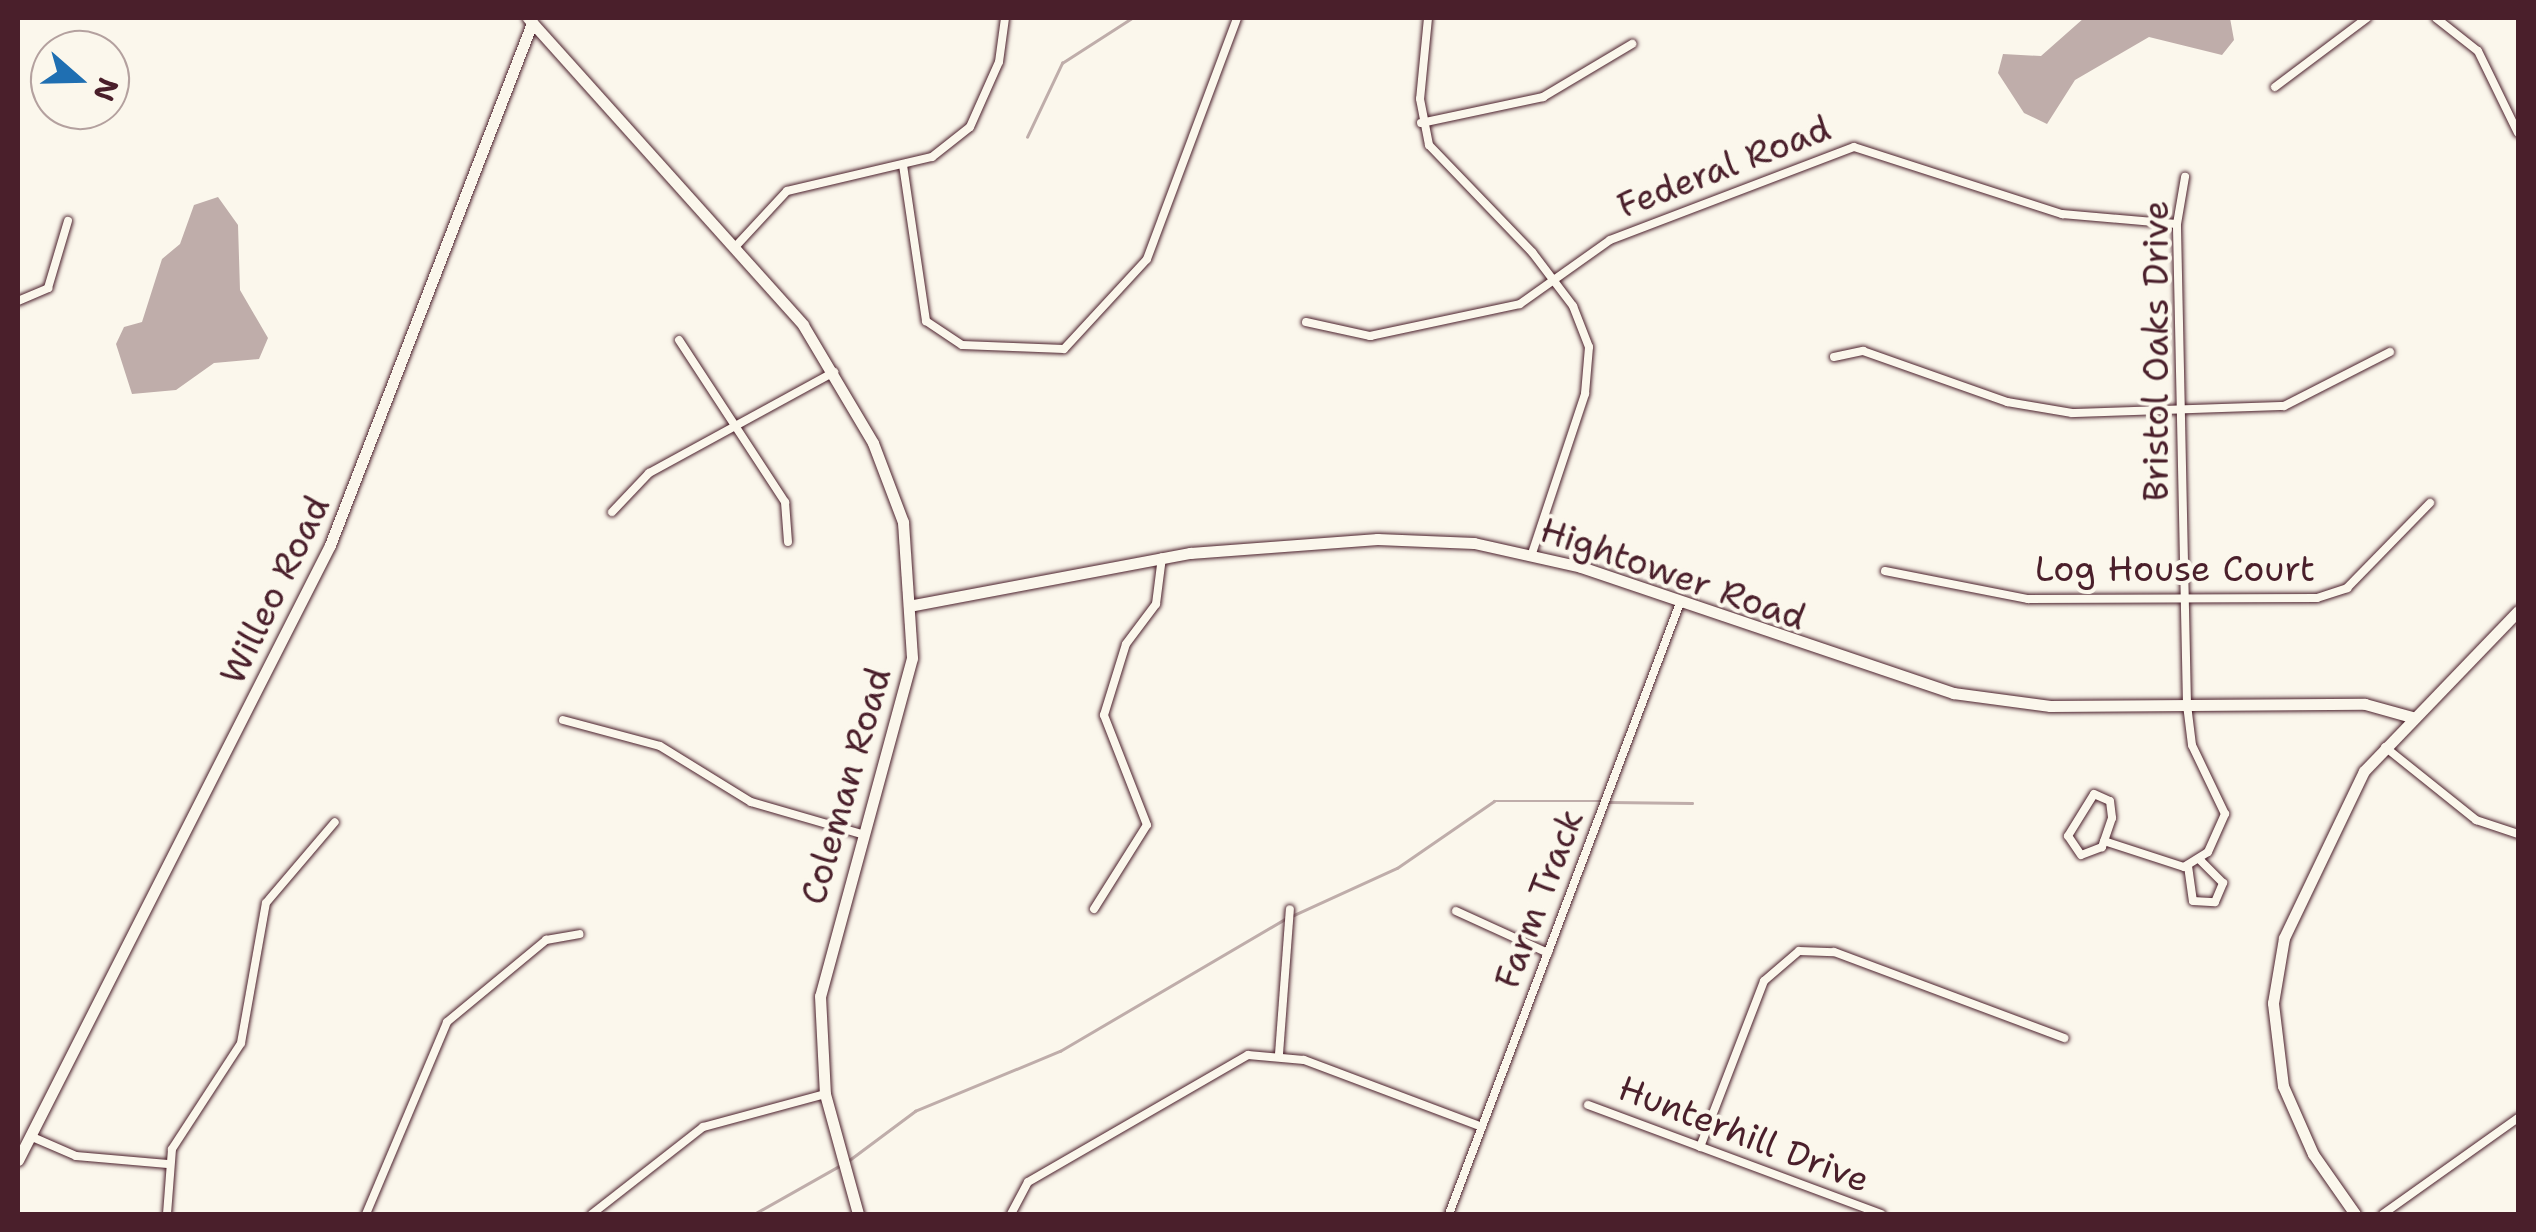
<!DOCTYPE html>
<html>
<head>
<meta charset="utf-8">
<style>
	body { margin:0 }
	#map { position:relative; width:2536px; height:1232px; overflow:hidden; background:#fbf7ec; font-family:"Shantell Sans",sans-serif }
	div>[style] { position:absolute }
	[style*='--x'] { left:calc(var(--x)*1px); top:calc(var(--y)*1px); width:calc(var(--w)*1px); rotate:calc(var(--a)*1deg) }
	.water>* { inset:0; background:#bfadaa }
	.stream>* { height:2.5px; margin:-1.25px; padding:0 1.25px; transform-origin:1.25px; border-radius:1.25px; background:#bfadaa }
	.roads { filter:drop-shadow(0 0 2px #4a1f2b) drop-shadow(0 0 2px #4a1f2b) }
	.street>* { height:8px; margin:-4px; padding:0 4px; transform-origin:4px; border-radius:4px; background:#fbf7ec }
	.secondary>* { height:11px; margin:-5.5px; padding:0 5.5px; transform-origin:5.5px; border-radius:5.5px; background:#fbf7ec }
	span { translate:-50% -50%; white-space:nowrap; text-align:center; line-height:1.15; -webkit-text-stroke:8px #fbf7ec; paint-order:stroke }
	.street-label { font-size:35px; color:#4a1f2b }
	.frame { position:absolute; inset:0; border:20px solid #4a1f2b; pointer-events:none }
	.north { position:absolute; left:30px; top:30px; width:100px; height:100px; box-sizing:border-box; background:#fbf7ec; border:2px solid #b4a19f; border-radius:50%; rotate:110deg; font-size:28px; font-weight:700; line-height:40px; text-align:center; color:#4a1f2b }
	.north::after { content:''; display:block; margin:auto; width:35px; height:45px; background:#1f6fb2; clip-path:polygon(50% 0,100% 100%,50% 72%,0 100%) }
</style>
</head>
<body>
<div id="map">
	<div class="water">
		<i style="clip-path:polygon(2084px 18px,2230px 18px,2234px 40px,2222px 55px,2149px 37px,2075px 80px,2047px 124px,2024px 113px,1998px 73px,2003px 54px,2041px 56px)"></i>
		<i style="clip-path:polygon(218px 197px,238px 225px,240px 290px,268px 338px,259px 359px,214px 363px,176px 390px,132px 394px,116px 344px,124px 327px,142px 322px,162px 259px,180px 244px,194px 205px)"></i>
	</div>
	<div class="stream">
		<i style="--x:1027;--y:137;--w:82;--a:-64.7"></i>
		<i style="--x:1062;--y:63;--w:83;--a:-32.7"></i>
		<i style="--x:1609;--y:802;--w:83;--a:0.7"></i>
		<i style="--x:1292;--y:916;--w:115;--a:-24.6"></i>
		<i style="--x:1397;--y:868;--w:118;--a:-34.6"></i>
		<i style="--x:1494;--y:801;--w:107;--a:0"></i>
		<i style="--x:848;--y:1161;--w:84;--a:-36.7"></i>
		<i style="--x:915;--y:1111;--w:157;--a:-22.5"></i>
		<i style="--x:1060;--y:1051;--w:261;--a:-30.4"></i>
		<i style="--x:754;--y:1214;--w:100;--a:-29.4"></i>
	</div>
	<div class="roads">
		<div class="street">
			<i style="--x:1428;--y:18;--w:81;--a:95.6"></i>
			<i style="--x:1420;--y:99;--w:47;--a:78.9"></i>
			<i style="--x:1429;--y:145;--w:149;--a:46.1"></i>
			<i style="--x:1532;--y:252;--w:68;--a:52.8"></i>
			<i style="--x:1573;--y:306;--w:44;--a:68.7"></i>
			<i style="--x:1589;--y:347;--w:47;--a:94.9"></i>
			<i style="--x:1585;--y:394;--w:168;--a:108.4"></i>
			<i style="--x:2436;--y:18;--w:53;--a:38.2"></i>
			<i style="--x:2478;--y:51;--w:91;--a:64"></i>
			<i style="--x:2275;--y:87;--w:115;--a:-36.9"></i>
			<i style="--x:1421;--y:123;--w:125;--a:-12"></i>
			<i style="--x:1543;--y:97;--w:104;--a:-30.8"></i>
			<i style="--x:903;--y:165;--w:158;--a:81.6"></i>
			<i style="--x:926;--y:321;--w:43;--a:33.7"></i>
			<i style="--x:962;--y:345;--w:102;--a:2.2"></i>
			<i style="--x:1064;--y:349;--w:122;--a:-47.3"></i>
			<i style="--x:1147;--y:259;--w:257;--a:-69.5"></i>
			<i style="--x:736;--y:246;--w:75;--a:-47.2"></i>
			<i style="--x:787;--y:191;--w:149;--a:-13.2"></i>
			<i style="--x:932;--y:157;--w:48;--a:-38.3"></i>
			<i style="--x:970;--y:127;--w:71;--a:-66"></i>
			<i style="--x:999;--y:62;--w:44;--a:-82.2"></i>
			<i style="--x:18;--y:301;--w:33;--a:-23"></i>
			<i style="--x:48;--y:288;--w:70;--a:-73.4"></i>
			<i style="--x:1306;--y:322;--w:66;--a:12.3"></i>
			<i style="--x:1370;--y:336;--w:153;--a:-12"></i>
			<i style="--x:1520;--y:304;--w:110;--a:-35.4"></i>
			<i style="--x:1610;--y:240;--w:261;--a:-20.9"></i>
			<i style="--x:1854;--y:147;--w:219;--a:17.9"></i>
			<i style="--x:2062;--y:214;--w:115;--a:5"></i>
			<i style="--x:679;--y:340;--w:194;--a:56.8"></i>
			<i style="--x:785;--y:502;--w:40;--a:85.7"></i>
			<i style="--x:1834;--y:357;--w:30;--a:-12"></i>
			<i style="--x:1863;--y:351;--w:153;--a:19.5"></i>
			<i style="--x:2007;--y:402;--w:66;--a:9.6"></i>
			<i style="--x:2072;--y:413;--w:212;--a:-1.9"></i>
			<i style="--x:2284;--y:406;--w:119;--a:-27"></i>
			<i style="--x:612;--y:512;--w:54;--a:-46.5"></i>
			<i style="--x:649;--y:473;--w:211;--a:-28.6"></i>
			<i style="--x:1885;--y:571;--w:146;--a:11.1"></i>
			<i style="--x:2028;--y:599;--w:289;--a:-0.2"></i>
			<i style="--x:2317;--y:598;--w:32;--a:-18"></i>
			<i style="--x:2347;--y:588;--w:119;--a:-45.7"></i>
			<i style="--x:563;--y:720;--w:100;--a:15"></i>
			<i style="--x:660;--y:746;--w:107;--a:31.6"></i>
			<i style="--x:751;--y:802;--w:115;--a:16.2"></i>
			<i style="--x:2385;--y:747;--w:117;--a:38.7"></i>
			<i style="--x:2476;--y:820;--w:44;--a:18.4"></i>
			<i style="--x:2094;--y:794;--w:17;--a:24"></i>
			<i style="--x:2110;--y:801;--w:17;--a:83"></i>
			<i style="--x:2112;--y:818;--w:31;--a:109"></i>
			<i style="--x:2102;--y:847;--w:22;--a:159"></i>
			<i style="--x:2081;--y:855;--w:23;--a:-124"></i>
			<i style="--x:2068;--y:836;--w:49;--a:-58.2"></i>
			<i style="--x:2104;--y:841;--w:84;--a:18"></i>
			<i style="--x:2184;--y:867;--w:28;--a:-32"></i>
			<i style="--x:2208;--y:852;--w:42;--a:-65.9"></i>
			<i style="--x:2225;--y:814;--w:76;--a:-115.6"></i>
			<i style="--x:2192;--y:745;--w:40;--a:-97.1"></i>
			<i style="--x:2187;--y:705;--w:481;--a:-91.2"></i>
			<i style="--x:2177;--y:224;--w:48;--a:-80.3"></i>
			<i style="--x:2188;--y:866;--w:35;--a:82"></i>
			<i style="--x:2193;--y:901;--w:22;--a:3"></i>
			<i style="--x:2215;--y:902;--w:21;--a:-67"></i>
			<i style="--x:2223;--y:883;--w:33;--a:-135"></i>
			<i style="--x:1094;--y:909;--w:99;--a:-57.8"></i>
			<i style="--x:1147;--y:825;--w:118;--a:-111.4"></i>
			<i style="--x:1104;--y:715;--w:74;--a:-72.8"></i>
			<i style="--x:1126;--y:644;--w:50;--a:-53.1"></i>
			<i style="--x:1156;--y:604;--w:47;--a:-82.7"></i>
			<i style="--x:1456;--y:911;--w:101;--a:24.5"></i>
			<i style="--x:1279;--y:1054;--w:145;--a:-85.7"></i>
			<i style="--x:1588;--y:1105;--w:313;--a:20.4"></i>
			<i style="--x:30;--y:1136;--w:50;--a:23.5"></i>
			<i style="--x:76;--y:1156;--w:92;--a:5"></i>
			<i style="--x:1700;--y:1147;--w:178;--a:-68.9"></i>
			<i style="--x:1764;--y:981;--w:46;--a:-40.6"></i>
			<i style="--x:1799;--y:951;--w:35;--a:2"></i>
			<i style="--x:1834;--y:952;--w:246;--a:20.5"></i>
			<i style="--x:167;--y:1214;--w:65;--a:-85.6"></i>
			<i style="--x:172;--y:1149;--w:126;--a:-56.9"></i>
			<i style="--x:241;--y:1043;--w:142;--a:-79.9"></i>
			<i style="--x:266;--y:903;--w:106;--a:-49.6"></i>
			<i style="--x:366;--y:1214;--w:208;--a:-67.1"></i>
			<i style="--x:447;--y:1022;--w:129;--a:-39.6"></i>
			<i style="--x:546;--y:940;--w:34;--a:-10"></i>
			<i style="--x:592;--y:1214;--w:141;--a:-38.1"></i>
			<i style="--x:703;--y:1127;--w:126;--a:-15.1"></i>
			<i style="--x:1011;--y:1214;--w:36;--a:-62"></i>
			<i style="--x:1028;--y:1182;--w:254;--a:-30"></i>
			<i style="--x:1248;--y:1055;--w:56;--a:5.1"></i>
			<i style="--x:1304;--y:1060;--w:190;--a:20.6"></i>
			<i style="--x:1449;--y:1214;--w:653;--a:-69.29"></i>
			<i style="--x:2383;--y:1214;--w:166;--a:-35.4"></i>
		</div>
		<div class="secondary">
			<i style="--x:528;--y:18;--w:412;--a:48.1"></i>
			<i style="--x:803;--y:325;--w:137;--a:59.3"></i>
			<i style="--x:873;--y:443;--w:85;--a:69.2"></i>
			<i style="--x:903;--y:522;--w:136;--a:86.2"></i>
			<i style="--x:912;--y:658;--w:350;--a:105.2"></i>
			<i style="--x:820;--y:996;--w:98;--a:87.1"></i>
			<i style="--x:825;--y:1094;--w:124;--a:74.6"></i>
			<i style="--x:914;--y:605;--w:281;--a:-10.7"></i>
			<i style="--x:1190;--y:553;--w:188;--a:-4.3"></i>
			<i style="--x:1377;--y:539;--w:97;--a:2.4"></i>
			<i style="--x:1474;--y:543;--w:110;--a:12.6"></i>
			<i style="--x:1581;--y:567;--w:393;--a:18.7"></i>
			<i style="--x:1953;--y:693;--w:98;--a:7.6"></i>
			<i style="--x:2050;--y:706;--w:315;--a:-0.4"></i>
			<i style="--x:2365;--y:704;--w:49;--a:15.5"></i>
			<i style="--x:18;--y:1160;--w:690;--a:-63.1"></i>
			<i style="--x:330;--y:545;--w:560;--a:-68.84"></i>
			<i style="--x:2355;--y:1214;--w:73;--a:-125"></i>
			<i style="--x:2313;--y:1154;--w:74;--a:-113.8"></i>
			<i style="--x:2283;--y:1086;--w:84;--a:-96.9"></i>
			<i style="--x:2273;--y:1003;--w:66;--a:-80.4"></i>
			<i style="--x:2284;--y:938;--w:185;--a:-64.4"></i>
			<i style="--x:2364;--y:771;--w:222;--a:-46.1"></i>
		</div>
	</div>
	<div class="street-label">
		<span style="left:1724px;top:167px;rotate:-21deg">Federal Road</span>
		<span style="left:2156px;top:351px;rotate:-90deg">Bristol Oaks Drive</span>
		<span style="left:2175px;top:569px">Log House Court</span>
		<span style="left:1673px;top:574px;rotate:19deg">Hightower Road</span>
		<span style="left:275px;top:590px;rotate:-64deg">Willeo Road</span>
		<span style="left:846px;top:786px;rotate:-74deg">Coleman Road</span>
		<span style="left:1539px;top:899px;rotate:-69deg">Farm Track</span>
		<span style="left:1744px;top:1134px;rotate:21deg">Hunterhill Drive</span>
	</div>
	<div class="frame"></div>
	<div class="north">N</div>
</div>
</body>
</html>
